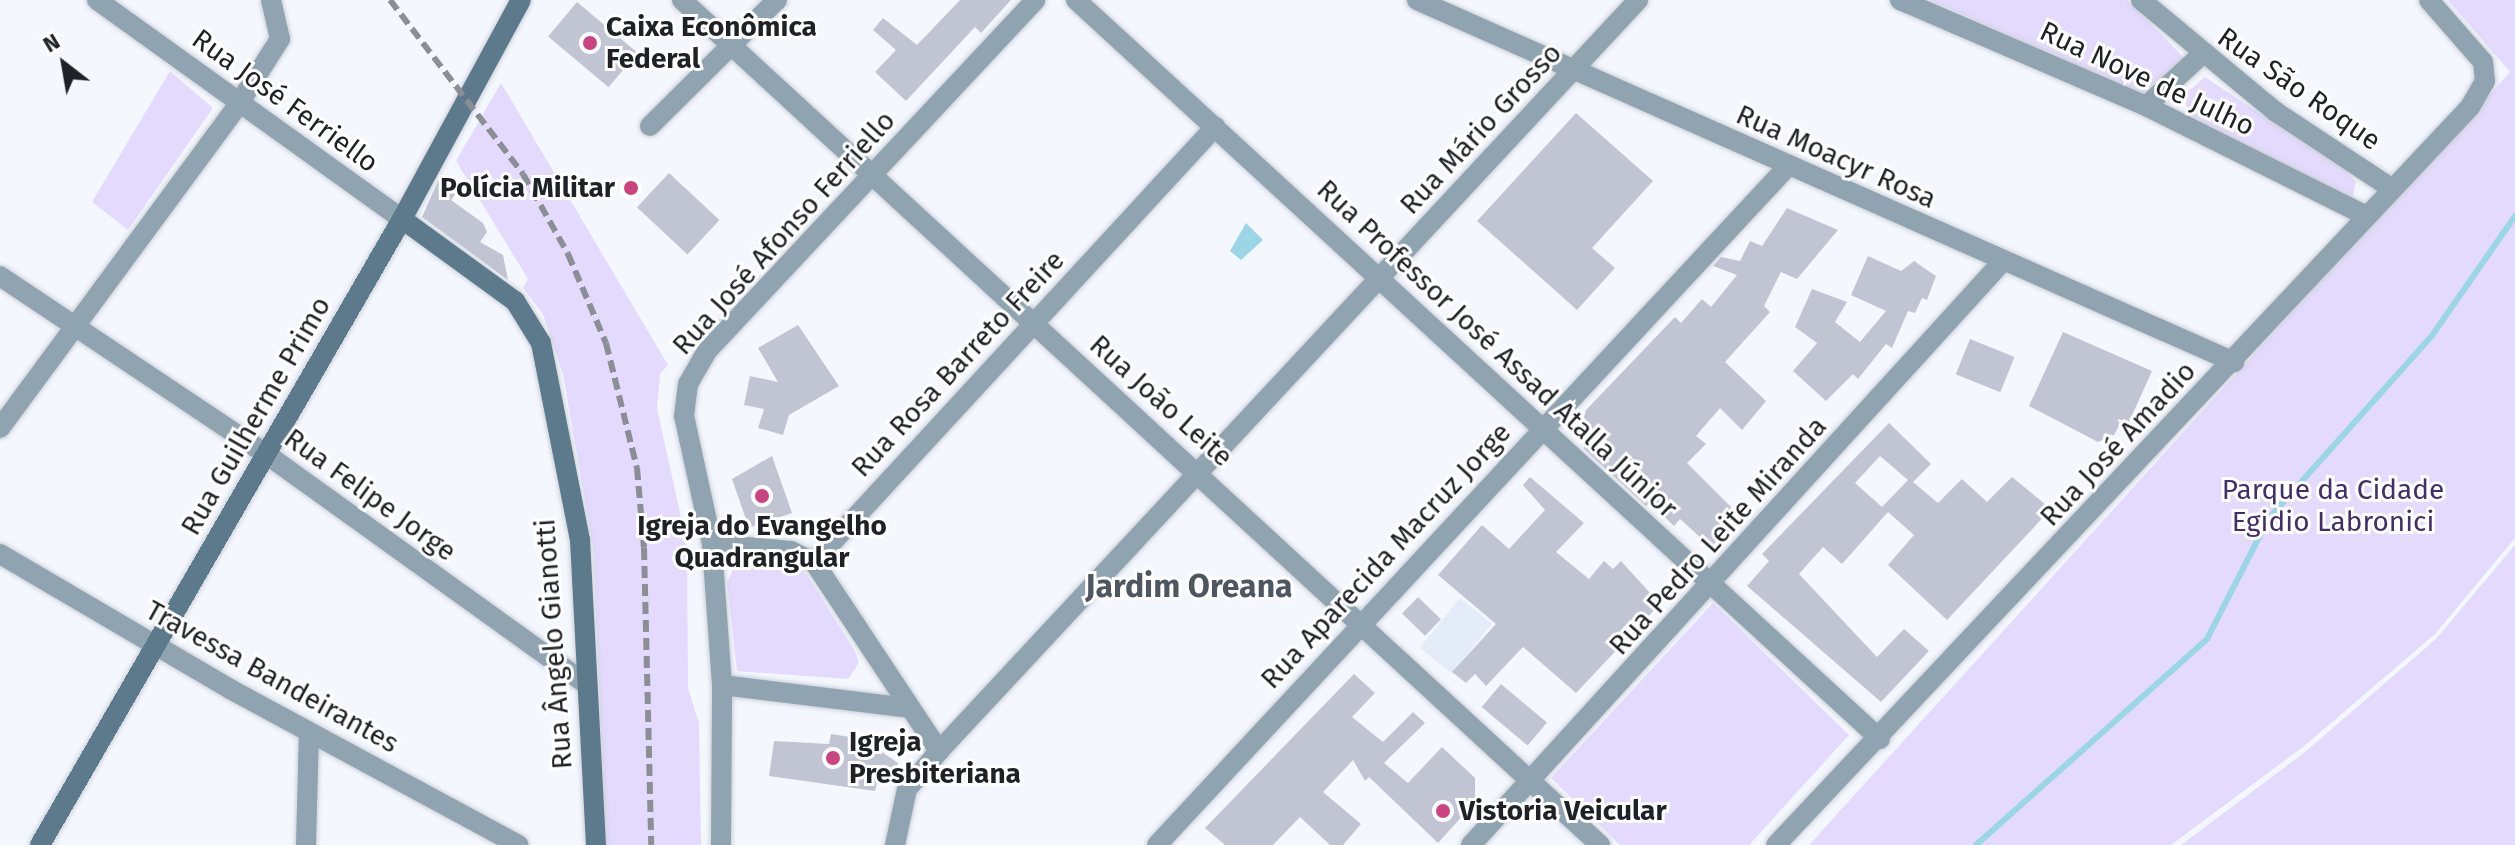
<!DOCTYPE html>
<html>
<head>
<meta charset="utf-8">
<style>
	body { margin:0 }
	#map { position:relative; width:2515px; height:845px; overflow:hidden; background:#f4f8fe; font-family:"Fira Sans",sans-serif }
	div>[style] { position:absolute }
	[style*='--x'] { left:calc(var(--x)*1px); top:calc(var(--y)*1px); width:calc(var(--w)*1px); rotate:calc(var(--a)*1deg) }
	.built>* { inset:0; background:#e3ecf8; transform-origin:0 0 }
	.green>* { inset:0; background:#e3dafe }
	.water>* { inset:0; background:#9ad6e6 }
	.stream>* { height:6px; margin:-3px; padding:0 3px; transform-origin:3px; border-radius:3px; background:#9ad6e6 }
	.building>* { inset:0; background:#c1c4d3; transform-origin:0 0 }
	.roads { filter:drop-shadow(0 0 2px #cdd1d7) drop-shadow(0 0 2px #cdd1d7) }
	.street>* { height:20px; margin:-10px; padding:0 10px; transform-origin:10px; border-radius:10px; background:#8fa3b0 }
	.secondary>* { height:20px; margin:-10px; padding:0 10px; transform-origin:10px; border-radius:10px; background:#5c7a8c }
	.rail>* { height:6px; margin-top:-3px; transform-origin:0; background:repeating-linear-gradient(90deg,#8b8e94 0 12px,transparent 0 18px) }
	.dots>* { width:22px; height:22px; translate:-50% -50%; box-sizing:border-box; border:4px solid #fff; border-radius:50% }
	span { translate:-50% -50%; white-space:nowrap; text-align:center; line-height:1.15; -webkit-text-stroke:6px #fff; paint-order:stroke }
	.poi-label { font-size:28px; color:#1e2126; font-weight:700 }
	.left { translate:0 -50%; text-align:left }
	.right { translate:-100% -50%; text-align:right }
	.street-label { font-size:28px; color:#1e2126 }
	.park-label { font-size:28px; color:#422f67 }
	.quarter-label { font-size:32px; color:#4e5661; font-weight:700 }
	.north { position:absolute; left:24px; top:24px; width:80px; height:80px; -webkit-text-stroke:6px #fff; paint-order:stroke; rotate:329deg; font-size:22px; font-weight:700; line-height:32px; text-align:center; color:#1e2126 }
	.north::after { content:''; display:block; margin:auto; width:28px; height:36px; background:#1e2126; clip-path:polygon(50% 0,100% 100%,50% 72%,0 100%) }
</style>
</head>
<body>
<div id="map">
	<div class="built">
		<i style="left:1460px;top:598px;width:41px;height:64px;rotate:39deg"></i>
	</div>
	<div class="green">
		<i style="clip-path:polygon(1930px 0,2128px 0,2185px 59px,2141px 94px)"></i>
		<i style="clip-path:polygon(2448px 0,2515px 0,2515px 538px,2436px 633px,2303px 747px,2171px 845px,1809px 845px,2510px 72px)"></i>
		<i style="clip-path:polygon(170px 71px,213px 108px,128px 230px,92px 202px)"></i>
		<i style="clip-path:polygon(2205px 77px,2346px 171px,2356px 182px,2352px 200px,2188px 115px,2184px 95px)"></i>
		<i style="clip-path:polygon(501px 83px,668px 365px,660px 374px,657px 408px,687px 545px,688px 688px,699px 723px,701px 845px,606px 845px,593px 546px,563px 374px,543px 314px,523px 288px,528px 279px,456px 161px)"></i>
		<i style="clip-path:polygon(2515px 545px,2515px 845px,2181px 845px,2305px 752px,2436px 639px)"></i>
		<i style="clip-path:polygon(754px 557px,786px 560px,807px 575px,855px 651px,859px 663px,848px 679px,737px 671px,727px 583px,735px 565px)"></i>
		<i style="clip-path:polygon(1713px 603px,1849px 735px,1749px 845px,1620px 845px,1551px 778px)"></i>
	</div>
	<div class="water">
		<i style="clip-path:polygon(1246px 223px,1263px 240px,1241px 260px,1230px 251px)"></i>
	</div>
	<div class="stream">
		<i style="--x:1976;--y:845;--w:310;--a:-41.7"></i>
		<i style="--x:2207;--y:639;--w:136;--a:-62.9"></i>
		<i style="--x:2269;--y:518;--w:243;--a:-48.2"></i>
		<i style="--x:2431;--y:337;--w:147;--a:-55.2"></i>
	</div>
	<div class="building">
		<i style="clip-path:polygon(960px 0,1011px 0,981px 33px,975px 27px,906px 101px,875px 72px,896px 50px,873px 30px,883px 18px,917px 45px)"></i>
		<i style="left:577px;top:2px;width:79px;height:45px;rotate:40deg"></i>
		<i style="clip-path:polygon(1576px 113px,1653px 181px,1592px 248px,1615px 268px,1577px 310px,1477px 221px)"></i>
		<i style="left:669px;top:173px;width:69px;height:47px;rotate:43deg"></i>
		<i style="clip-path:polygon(438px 181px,456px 193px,451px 200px,483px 223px,487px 232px,480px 242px,503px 255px,508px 280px,422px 217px)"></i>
		<i style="clip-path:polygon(1787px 208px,1838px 230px,1797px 279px,1781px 272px,1764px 306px,1770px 312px,1725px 362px,1766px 401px,1742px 430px,1720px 408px,1696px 436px,1706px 444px,1687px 463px,1740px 516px,1711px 547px,1680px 519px,1674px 526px,1650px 503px,1646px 506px,1584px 449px,1582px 424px,1586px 410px,1675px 317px,1681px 323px,1702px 299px,1711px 307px,1737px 275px,1713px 266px,1721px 257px,1740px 261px,1750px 241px,1762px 246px)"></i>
		<i style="clip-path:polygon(1868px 256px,1901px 271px,1914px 261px,1936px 276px,1927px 300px,1922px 298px,1915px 313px,1908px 311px,1892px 348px,1886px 344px,1858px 379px,1853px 374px,1826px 401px,1793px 371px,1817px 343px,1795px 327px,1812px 289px,1847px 302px,1835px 322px,1860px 342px,1886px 311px,1851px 295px)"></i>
		<i style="clip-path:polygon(798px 325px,839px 386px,789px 415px,783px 435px,758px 428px,764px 409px,744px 405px,750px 376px,778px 382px,758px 348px)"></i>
		<i style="clip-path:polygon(2063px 332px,2152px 371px,2129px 422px,2122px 420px,2114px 435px,2098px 442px,2029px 406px)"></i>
		<i style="left:1970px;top:339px;width:48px;height:38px;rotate:22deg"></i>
		<i style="clip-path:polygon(evenodd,1889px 423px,1931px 464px,1913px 482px,1938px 503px,1962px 479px,1987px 502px,2012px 477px,2051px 509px,1947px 620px,1888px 565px,1914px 535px,1888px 512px,1842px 564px,1823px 547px,1799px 574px,1877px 657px,1904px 629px,1929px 651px,1881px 702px,1747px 586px,1769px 561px,1762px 554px,1889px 423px,1880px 456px,1908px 480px,1882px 507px,1855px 483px,1880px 456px)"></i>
		<i style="clip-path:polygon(772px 456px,792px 513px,749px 528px,732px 479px)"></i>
		<i style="clip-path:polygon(1530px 477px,1584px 523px,1556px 552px,1589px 579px,1604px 561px,1613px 569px,1621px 561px,1660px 604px,1576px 693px,1523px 647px,1486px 686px,1475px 674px,1466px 683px,1452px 672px,1496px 624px,1438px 575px,1482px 525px,1509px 549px,1545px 510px,1523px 485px)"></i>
		<i style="left:1418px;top:597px;width:32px;height:23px;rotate:44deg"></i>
		<i style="clip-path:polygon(1354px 674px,1375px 693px,1352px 717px,1383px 742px,1413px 712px,1425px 723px,1384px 763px,1408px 783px,1442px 747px,1475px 778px,1475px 802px,1438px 843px,1369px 777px,1365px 781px,1353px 760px,1323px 792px,1361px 824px,1343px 845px,1330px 845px,1300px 817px,1273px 845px,1225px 845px,1205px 828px)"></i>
		<i style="left:1501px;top:684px;width:60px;height:30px;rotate:40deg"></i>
		<i style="clip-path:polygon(831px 734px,883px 742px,882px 752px,898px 763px,897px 775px,888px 785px,877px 783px,875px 791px,769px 776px,774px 741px,829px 744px)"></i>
	</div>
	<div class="roads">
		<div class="street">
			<i style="--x:97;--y:0;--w:375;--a:35.7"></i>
			<i style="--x:682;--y:0;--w:1248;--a:42.63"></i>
			<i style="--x:1076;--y:0;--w:1092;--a:42.59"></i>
			<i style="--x:1417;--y:0;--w:894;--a:23.9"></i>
			<i style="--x:1900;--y:0;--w:268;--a:23.3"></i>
			<i style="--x:2146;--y:106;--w:247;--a:26.5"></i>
			<i style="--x:2141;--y:0;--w:175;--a:39.7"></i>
			<i style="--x:2276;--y:112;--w:138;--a:33.5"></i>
			<i style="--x:2146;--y:106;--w:75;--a:-42.8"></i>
			<i style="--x:650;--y:126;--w:179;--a:-44.8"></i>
			<i style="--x:0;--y:276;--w:320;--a:33.8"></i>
			<i style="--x:266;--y:454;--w:393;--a:35.7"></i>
			<i style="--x:0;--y:428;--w:405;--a:-53.6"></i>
			<i style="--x:240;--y:102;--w:75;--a:-57.6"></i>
			<i style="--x:280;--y:39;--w:40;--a:-103"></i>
			<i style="--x:712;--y:544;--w:79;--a:5.1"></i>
			<i style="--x:791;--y:551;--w:25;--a:26"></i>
			<i style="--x:814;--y:562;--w:227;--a:56.5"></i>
			<i style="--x:0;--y:554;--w:267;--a:30.4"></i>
			<i style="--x:230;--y:689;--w:328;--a:28.4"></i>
			<i style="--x:814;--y:562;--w:592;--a:-47.33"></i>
			<i style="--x:722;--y:685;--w:188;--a:7"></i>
			<i style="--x:306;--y:845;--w:113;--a:-88.5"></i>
			<i style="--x:721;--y:845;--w:160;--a:-89.6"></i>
			<i style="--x:722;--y:685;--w:141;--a:-94.1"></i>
			<i style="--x:712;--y:544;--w:131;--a:-102.3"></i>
			<i style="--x:684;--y:416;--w:32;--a:-83"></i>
			<i style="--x:688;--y:384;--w:39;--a:-60"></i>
			<i style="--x:708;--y:350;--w:479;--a:-46.9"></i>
			<i style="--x:895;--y:845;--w:57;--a:-77.9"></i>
			<i style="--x:907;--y:789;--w:50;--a:-49.9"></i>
			<i style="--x:939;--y:751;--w:1026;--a:-47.05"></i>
			<i style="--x:1157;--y:845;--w:927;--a:-47.1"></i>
			<i style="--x:1471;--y:845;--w:790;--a:-47.67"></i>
			<i style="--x:1776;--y:845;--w:1013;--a:-46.76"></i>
			<i style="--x:2470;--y:107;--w:30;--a:-60"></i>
			<i style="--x:2485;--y:81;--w:19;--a:-96"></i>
			<i style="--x:2483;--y:62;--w:82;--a:-131.1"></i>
		</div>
		<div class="secondary">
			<i style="--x:402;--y:219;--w:140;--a:36"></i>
			<i style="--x:515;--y:301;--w:49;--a:58.2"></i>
			<i style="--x:541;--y:343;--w:201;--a:78.8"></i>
			<i style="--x:580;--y:540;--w:305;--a:87"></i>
			<i style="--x:40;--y:845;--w:723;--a:-59.96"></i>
			<i style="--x:402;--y:219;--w:249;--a:-61.5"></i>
		</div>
	</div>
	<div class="rail">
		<i style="--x:390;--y:0;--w:219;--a:52.6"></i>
		<i style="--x:523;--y:174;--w:92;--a:60.6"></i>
		<i style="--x:568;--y:254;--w:97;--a:66.9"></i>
		<i style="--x:606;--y:343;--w:129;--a:76.1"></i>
		<i style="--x:637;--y:468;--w:80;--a:85"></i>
		<i style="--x:644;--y:548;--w:297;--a:88.6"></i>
	</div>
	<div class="dots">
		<i style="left:590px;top:43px;background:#cb437f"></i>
		<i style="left:631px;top:188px;background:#cb437f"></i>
		<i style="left:762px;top:496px;background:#cb437f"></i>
		<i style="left:833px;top:758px;background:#cb437f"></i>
		<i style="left:1443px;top:811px;background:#cb437f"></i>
	</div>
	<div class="poi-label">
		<span class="left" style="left:606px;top:43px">Caixa Econômica<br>Federal</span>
		<span class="right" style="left:615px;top:188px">Polícia Militar</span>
		<span style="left:762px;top:542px">Igreja do Evangelho<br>Quadrangular</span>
		<span class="left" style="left:849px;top:758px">Igreja<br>Presbiteriana</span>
		<span class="left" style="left:1459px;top:811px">Vistoria Veicular</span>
	</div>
	<div class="street-label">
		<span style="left:2147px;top:79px;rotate:25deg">Rua Nove de Julho</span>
		<span style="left:2299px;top:89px;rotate:35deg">Rua São Roque</span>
		<span style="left:285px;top:101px;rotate:36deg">Rua José Ferriello</span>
		<span style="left:1481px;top:129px;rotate:-47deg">Rua Mário Grosso</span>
		<span style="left:1836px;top:157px;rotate:24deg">Rua Moacyr Rosa</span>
		<span style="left:784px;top:233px;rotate:-48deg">Rua José Afonso Ferriello</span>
		<span style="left:1497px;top:349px;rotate:43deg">Rua Professor José Assad Atalla Júnior</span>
		<span style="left:958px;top:364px;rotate:-47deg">Rua Rosa Barreto Freire</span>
		<span style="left:1161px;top:401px;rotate:42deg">Rua João Leite</span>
		<span style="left:256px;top:416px;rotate:-60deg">Rua Guilherme Primo</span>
		<span style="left:2118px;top:444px;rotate:-47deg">Rua José Amadio</span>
		<span style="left:370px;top:495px;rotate:36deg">Rua Felipe Jorge</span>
		<span style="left:1718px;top:536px;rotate:-48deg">Rua Pedro Leite Miranda</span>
		<span style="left:1386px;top:556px;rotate:-47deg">Rua Aparecida Macruz Jorge</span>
		<span style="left:554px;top:644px;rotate:-94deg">Rua Ângelo Gianotti</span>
		<span style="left:272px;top:677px;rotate:29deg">Travessa Bandeirantes</span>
	</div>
	<div class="park-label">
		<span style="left:2333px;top:506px">Parque da Cidade<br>Egidio Labronici</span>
	</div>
	<div class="quarter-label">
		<span style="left:1189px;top:586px">Jardim Oreana</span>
	</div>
	<div class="north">N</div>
</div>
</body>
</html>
